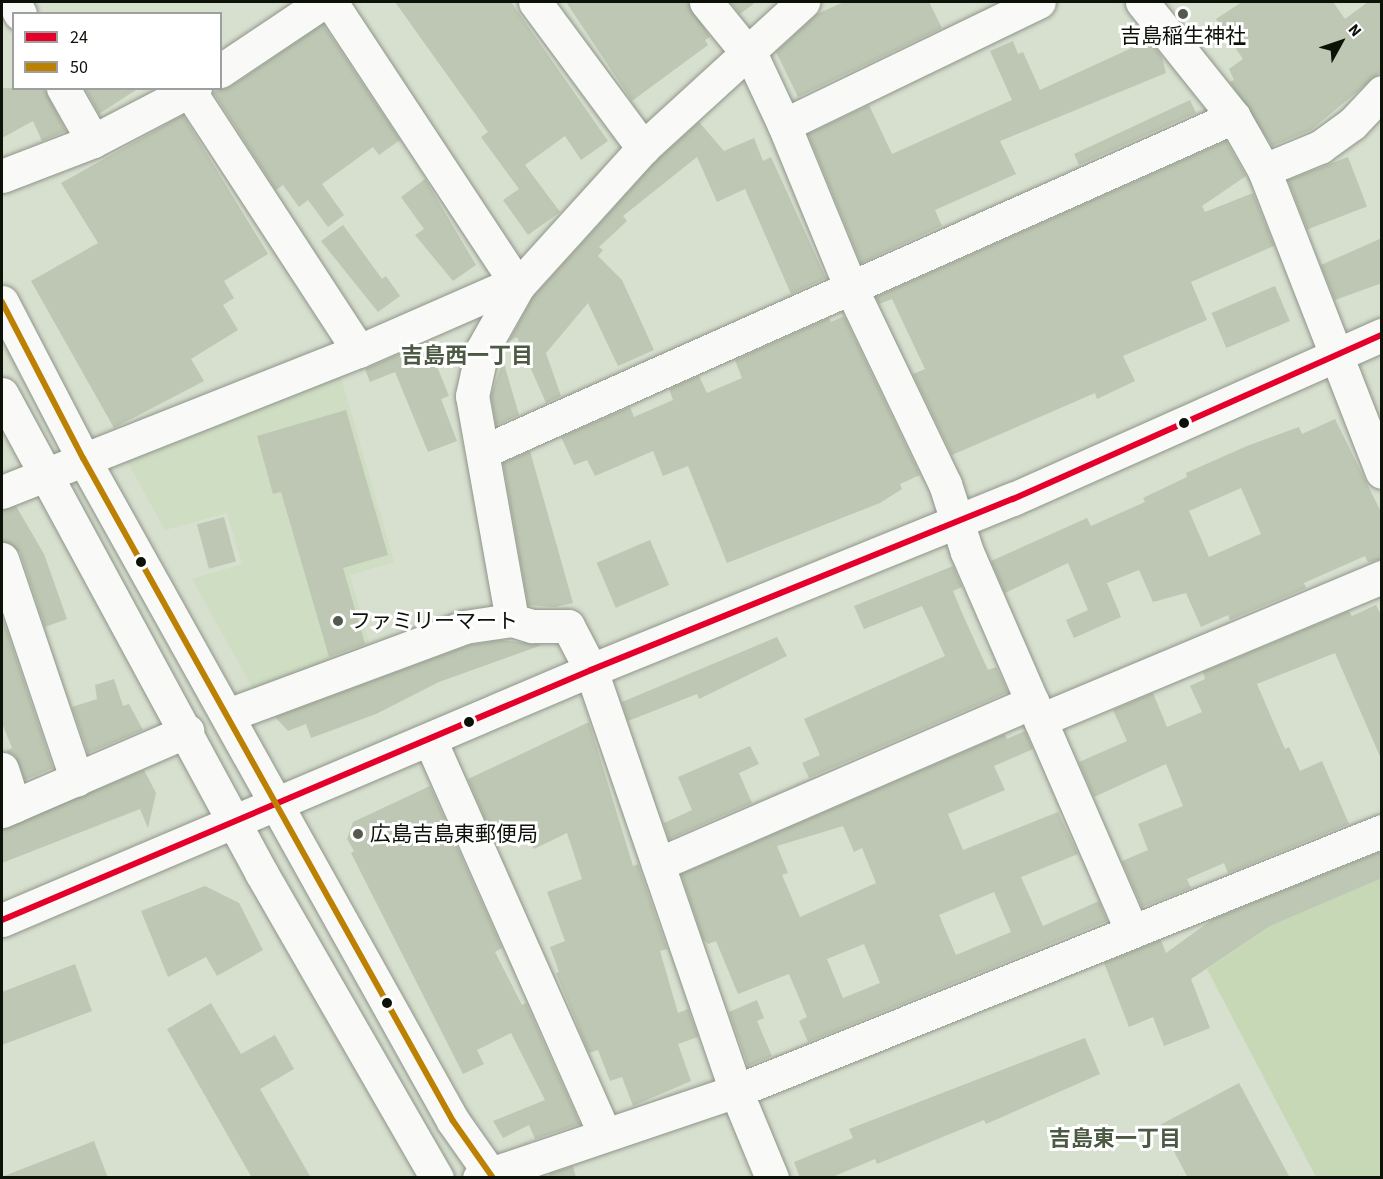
<!DOCTYPE html>
<html>
<head>
<meta charset="utf-8">
<style>
	body { margin:0 }
	#map { position:relative; width:1383px; height:1179px; overflow:hidden; background:#d7dfcf; font-family:"Source Sans 3","Noto Sans JP",sans-serif }
	div>[style] { position:absolute }
	[style*='--x'] { left:calc(var(--x)*1px); top:calc(var(--y)*1px); width:calc(var(--w)*1px); rotate:calc(var(--a)*1deg) }
	.built>* { inset:0; background:#cfddc3 }
	.green>* { inset:0; background:#c6d8b6 }
	.building>* { inset:0; background:#bdc7b3; transform-origin:0 0 }
	.roads { filter:drop-shadow(0 0 2px #8e9589) drop-shadow(0 0 2px #8e9589) }
	.minor>* { height:33px; margin:-16.5px; padding:0 16.5px; transform-origin:16.5px; border-radius:16.5px; background:#f9faf8 }
	.bus-1>* { height:6px; margin:-3px; padding:0 3px; transform-origin:3px; border-radius:3px; background:#e4002b }
	.bus-2>* { height:6px; margin:-3px; padding:0 3px; transform-origin:3px; border-radius:3px; background:#bc8102 }
	.dots>* { width:16px; height:16px; translate:-50% -50%; box-sizing:border-box; border:3px solid #fff; border-radius:50% }
	span { translate:-50% -50%; white-space:nowrap; text-align:center; line-height:1.15; -webkit-text-stroke:6px #fff; paint-order:stroke }
	.poi-label { font-size:21px; color:#0d1209 }
	.left { translate:0 -50%; text-align:left }
	.neighbourhood-label { font-size:22px; color:#4d5a43; font-weight:700 }
	.frame { position:absolute; inset:0; border:3px solid #0d1209; pointer-events:none }
	.legend { position:absolute; left:12px; top:12px; width:210px; height:78px; box-sizing:border-box; background:#fff; border:2px solid #9ea09d; margin:0; padding:8px 10px; list-style:none; font-size:18px; color:#0d1209 }
	.legend li { display:flex; align-items:center; gap:12px; height:30px }
	.legend b { width:30px; border:2px solid #9ea09d }
	.north { position:absolute; left:1311px; top:12px; width:60px; height:60px; -webkit-text-stroke:4px #fff; paint-order:stroke; rotate:50deg; font-size:16px; font-weight:700; line-height:24px; text-align:center; color:#0d1209 }
	.north::after { content:''; display:block; margin:auto; width:21px; height:27px; background:#0d1209; clip-path:polygon(50% 0,100% 100%,50% 72%,0 100%) }
</style>
</head>
<body>
<div id="map">
	<div class="built">
		<i style="clip-path:polygon(337px 364px,394px 562px,350px 575px,372px 654px,257px 696px,192px 579px,242px 564px,227px 513px,165px 530px,122px 452px)"></i>
	</div>
	<div class="green">
		<i style="clip-path:polygon(1381px 878px,1381px 1177px,1316px 1177px,1207px 969px,1270px 926px)"></i>
	</div>
	<div class="building">
		<i style="clip-path:polygon(395px 2px,511px 2px,608px 141px,581px 160px,565px 136px,525px 165px,560px 212px,528px 235px,503px 200px,519px 189px,481px 137px,488px 132px)"></i>
		<i style="clip-path:polygon(566px 2px,688px 2px,710px 37px,705px 40px,708px 45px,632px 101px)"></i>
		<i style="clip-path:polygon(730px 2px,756px 2px,740px 14px)"></i>
		<i style="clip-path:polygon(844px 2px,929px 2px,942px 28px,798px 97px,776px 52px,817px 14px)"></i>
		<i style="clip-path:polygon(1242px 2px,1333px 2px,1345px 19px,1368px 2px,1382px 2px,1382px 71px,1311px 130px,1272px 146px,1230px 82px,1234px 80px,1229px 69px,1243px 59px,1216px 19px)"></i>
		<i style="clip-path:polygon(323px 24px,400px 140px,379px 155px,373px 147px,322px 184px,344px 215px,328px 227px,308px 200px,299px 207px,283px 185px,276px 190px,213px 92px,230px 87px)"></i>
		<i style="clip-path:polygon(1149px 40px,1162px 57px,1166px 73px,1000px 141px,1016px 174px,935px 210px,942px 226px,861px 263px,808px 134px,869px 105px,892px 154px,1012px 100px,990px 51px,1013px 41px,1018px 54px,1023px 52px,1040px 90px)"></i>
		<i style="clip-path:polygon(2px 88px,44px 88px,66px 131px,42px 141px,33px 121px,2px 138px)"></i>
		<i style="clip-path:polygon(85px 88px,139px 88px,99px 114px)"></i>
		<i style="clip-path:polygon(1190px 100px,1196px 113px,1079px 165px,1074px 154px)"></i>
		<i style="clip-path:polygon(183px 115px,268px 254px,224px 281px,234px 298px,223px 305px,238px 330px,191px 359px,204px 381px,114px 428px,31px 281px,98px 243px,61px 183px)"></i>
		<i style="clip-path:polygon(699px 122px,724px 151px,754px 138px,763px 161px,771px 157px,826px 278px,791px 294px,745px 189px,717px 202px,697px 157px,623px 216px,627px 221px,599px 247px,603px 250px,598px 256px,622px 280px,654px 350px,618px 366px,588px 303px,546px 353px,561px 396px,546px 403px,517px 337px,509px 341px,533px 297px,656px 161px)"></i>
		<i style="clip-path:polygon(1226px 141px,1246px 176px,1202px 206px,1205px 212px,1253px 193px,1274px 246px,1191px 282px,1207px 320px,1123px 356px,1135px 381px,1097px 399px,1095px 393px,952px 455px,913px 374px,925px 369px,892px 299px,879px 304px,876px 297px)"></i>
		<i style="left:1348px;top:157px;width:53px;height:64px;rotate:69deg"></i>
		<i style="clip-path:polygon(425px 179px,476px 265px,453px 281px,415px 235px,424px 229px,401px 197px)"></i>
		<i style="clip-path:polygon(343px 225px,382px 279px,386px 276px,400px 296px,378px 312px,321px 241px)"></i>
		<i style="clip-path:polygon(1382px 238px,1382px 283px,1335px 300px,1321px 265px)"></i>
		<i style="left:1275px;top:286px;width:38px;height:69px;rotate:67deg"></i>
		<i style="clip-path:polygon(844px 316px,920px 475px,900px 484px,902px 489px,880px 503px,727px 563px,688px 466px,663px 476px,653px 451px,595px 476px,587px 460px,574px 465px,561px 437px,630px 407px,634px 417px,673px 400px,669px 389px,699px 376px,707px 393px,742px 378px,735px 360px,829px 318px,831px 322px)"></i>
		<i style="clip-path:polygon(427px 342px,449px 396px,441px 399px,457px 441px,428px 452px,395px 372px,370px 382px,365px 369px)"></i>
		<i style="clip-path:polygon(503px 360px,519px 415px,496px 425px,491px 396px)"></i>
		<i style="clip-path:polygon(346px 410px,388px 555px,343px 568px,365px 644px,329px 657px,281px 492px,273px 494px,257px 436px)"></i>
		<i style="clip-path:polygon(evenodd,1335px 419px,1382px 514px,1382px 559px,1368px 562px,1365px 556px,1304px 583px,1306px 588px,1230px 620px,1228px 615px,1201px 627px,1186px 593px,1153px 602px,1139px 570px,1107px 583px,1121px 617px,1074px 638px,1066px 620px,1088px 610px,1068px 563px,1005px 593px,991px 561px,1087px 518px,1091px 526px,1145px 502px,1143px 498px,1187px 477px,1186px 473px,1247px 446px,1299px 427px,1302px 434px,1335px 419px,1241px 488px,1261px 534px,1209px 557px,1189px 511px,1241px 488px)"></i>
		<i style="clip-path:polygon(530px 451px,573px 603px,555px 607px,528px 605px,503px 463px)"></i>
		<i style="clip-path:polygon(16px 506px,44px 554px,67px 619px,45px 627px,20px 552px,2px 541px,2px 510px)"></i>
		<i style="left:224px;top:517px;width:46px;height:28px;rotate:75deg"></i>
		<i style="left:650px;top:540px;width:49px;height:58px;rotate:67deg"></i>
		<i style="clip-path:polygon(953px 566px,962px 587px,953px 591px,962px 613px,988px 670px,996px 667px,1008px 692px,809px 778px,802px 763px,820px 755px,804px 719px,945px 656px,922px 606px,864px 629px,854px 606px)"></i>
		<i style="clip-path:polygon(1376px 605px,1382px 617px,1382px 761px,1335px 653px,1257px 684px,1285px 749px,1289px 747px,1300px 771px,1322px 761px,1349px 824px,1228px 873px,1224px 863px,1187px 879px,1191px 888px,1142px 907px,1122px 861px,1148px 850px,1138px 824px,1183px 806px,1166px 764px,1094px 797px,1079px 762px,1127px 741px,1113px 710px,1153px 693px,1167px 727px,1202px 712px,1190px 686px,1205px 679px,1203px 672px,1349px 611px,1352px 616px)"></i>
		<i style="clip-path:polygon(2px 616px,53px 768px,25px 780px,15px 756px,6px 751px,12px 748px,2px 723px)"></i>
		<i style="clip-path:polygon(777px 637px,787px 656px,699px 699px,697px 694px,628px 721px,622px 702px)"></i>
		<i style="clip-path:polygon(501px 640px,542px 645px,439px 682px,376px 714px,311px 738px,306px 724px,288px 731px,275px 717px,469px 645px)"></i>
		<i style="clip-path:polygon(114px 679px,123px 706px,129px 704px,143px 730px,88px 753px,72px 707px,97px 699px,95px 685px)"></i>
		<i style="clip-path:polygon(589px 722px,633px 866px,638px 864px,667px 949px,660px 951px,678px 1013px,688px 1009px,698px 1037px,678px 1044px,691px 1081px,633px 1106px,622px 1077px,610px 1081px,598px 1050px,589px 1053px,556px 973px,559px 972px,550px 947px,565px 941px,547px 892px,582px 879px,567px 833px,534px 849px,522px 824px,493px 837px,468px 779px)"></i>
		<i style="clip-path:polygon(evenodd,1025px 731px,1033px 749px,994px 766px,1005px 790px,948px 814px,963px 850px,1058px 812px,1078px 854px,1021px 877px,1043px 926px,1099px 901px,1107px 921px,808px 1042px,799px 1021px,807px 1017px,789px 974px,738px 994px,716px 941px,708px 944px,703px 939px,681px 874px,1005px 734px,1007px 739px,1025px 731px,843px 826px,854px 852px,862px 848px,876px 883px,800px 917px,782px 875px,788px 873px,777px 846px,843px 826px,1025px 731px,994px 892px,1011px 932px,956px 955px,939px 915px,994px 892px,1025px 731px,864px 944px,880px 983px,843px 998px,827px 959px,864px 944px)"></i>
		<i style="clip-path:polygon(750px 746px,759px 764px,739px 773px,752px 803px,669px 839px,664px 823px,692px 810px,678px 777px)"></i>
		<i style="clip-path:polygon(144px 770px,156px 793px,148px 828px,140px 809px,2px 863px,2px 829px)"></i>
		<i style="clip-path:polygon(430px 786px,502px 948px,495px 952px,522px 1005px,526px 1003px,580px 1124px,535px 1139px,529px 1125px,503px 1138px,493px 1121px,545px 1100px,511px 1033px,477px 1050px,484px 1064px,463px 1074px,351px 853px,354px 851px,347px 839px,353px 822px)"></i>
		<i style="clip-path:polygon(1382px 851px,1382px 878px,1270px 926px,1191px 979px,1210px 1028px,1164px 1046px,1153px 1017px,1129px 1027px,1104px 963px,1161px 940px,1166px 953px,1213px 919px)"></i>
		<i style="clip-path:polygon(205px 886px,239px 903px,263px 950px,217px 976px,206px 957px,168px 977px,141px 911px)"></i>
		<i style="clip-path:polygon(75px 964px,92px 1011px,2px 1045px,2px 992px)"></i>
		<i style="clip-path:polygon(757px 1000px,764px 1018px,757px 1021px,772px 1056px,748px 1066px,729px 1012px)"></i>
		<i style="clip-path:polygon(211px 1003px,241px 1054px,275px 1035px,294px 1069px,260px 1089px,311px 1178px,252px 1178px,167px 1029px)"></i>
		<i style="clip-path:polygon(1085px 1038px,1100px 1074px,986px 1124px,984px 1120px,877px 1164px,875px 1159px,830px 1178px,800px 1178px,794px 1162px,853px 1138px,849px 1129px)"></i>
		<i style="clip-path:polygon(1239px 1083px,1290px 1178px,1188px 1178px,1160px 1125px)"></i>
		<i style="clip-path:polygon(94px 1141px,108px 1178px,5px 1178px,4px 1176px)"></i>
		<i style="clip-path:polygon(573px 1166px,576px 1178px,550px 1178px,549px 1174px)"></i>
	</div>
	<div class="roads">
		<div class="minor">
			<i style="--x:14;--y:2;--w:13;--a:63"></i>
			<i style="--x:535;--y:2;--w:182;--a:53.5"></i>
			<i style="--x:706;--y:2;--w:76;--a:50.9"></i>
			<i style="--x:754;--y:61;--w:71;--a:64.9"></i>
			<i style="--x:784;--y:125;--w:174;--a:67.7"></i>
			<i style="--x:850;--y:286;--w:220;--a:64.4"></i>
			<i style="--x:945;--y:484;--w:71;--a:72.1"></i>
			<i style="--x:967;--y:552;--w:413;--a:66.5"></i>
			<i style="--x:1142;--y:2;--w:147;--a:51.3"></i>
			<i style="--x:1234;--y:117;--w:61;--a:60.5"></i>
			<i style="--x:1264;--y:170;--w:324;--a:68.7"></i>
			<i style="--x:220;--y:71;--w:124;--a:-33.8"></i>
			<i style="--x:63;--y:88;--w:61;--a:60.5"></i>
			<i style="--x:190;--y:92;--w:309;--a:56.9"></i>
			<i style="--x:784;--y:125;--w:283;--a:-25.8"></i>
			<i style="--x:1264;--y:170;--w:61;--a:-22.3"></i>
			<i style="--x:1320;--y:147;--w:39;--a:-36"></i>
			<i style="--x:1352;--y:124;--w:44;--a:-46.8"></i>
			<i style="--x:2;--y:176;--w:97;--a:-21"></i>
			<i style="--x:93;--y:141;--w:115;--a:-27.5"></i>
			<i style="--x:2;--y:302;--w:176;--a:62.6"></i>
			<i style="--x:83;--y:458;--w:759;--a:60.84"></i>
			<i style="--x:453;--y:1121;--w:70;--a:54.9"></i>
			<i style="--x:2;--y:394;--w:546;--a:61.56"></i>
			<i style="--x:262;--y:874;--w:351;--a:60.1"></i>
			<i style="--x:484;--y:451;--w:821;--a:-24.01"></i>
			<i style="--x:2;--y:492;--w:384;--a:-21.6"></i>
			<i style="--x:359;--y:351;--w:155;--a:-23.6"></i>
			<i style="--x:501;--y:289;--w:17;--a:-10"></i>
			<i style="--x:518;--y:286;--w:340;--a:-123.4"></i>
			<i style="--x:2;--y:559;--w:233;--a:71.3"></i>
			<i style="--x:512;--y:620;--w:228;--a:-100.1"></i>
			<i style="--x:472;--y:396;--w:47;--a:-77.7"></i>
			<i style="--x:482;--y:350;--w:73;--a:-60.6"></i>
			<i style="--x:518;--y:286;--w:186;--a:-47.8"></i>
			<i style="--x:643;--y:148;--w:217;--a:-42.4"></i>
			<i style="--x:228;--y:715;--w:252;--a:-20.4"></i>
			<i style="--x:464;--y:627;--w:49;--a:-8.3"></i>
			<i style="--x:512;--y:620;--w:21;--a:17"></i>
			<i style="--x:532;--y:626;--w:36;--a:0"></i>
			<i style="--x:568;--y:626;--w:50;--a:62.4"></i>
			<i style="--x:591;--y:670;--w:445;--a:71"></i>
			<i style="--x:736;--y:1091;--w:94;--a:67.5"></i>
			<i style="--x:1040;--y:720;--w:371;--a:-22.7"></i>
			<i style="--x:430;--y:740;--w:432;--a:66.1"></i>
			<i style="--x:2;--y:769;--w:39;--a:72"></i>
			<i style="--x:2;--y:811;--w:202;--a:-23.4"></i>
			<i style="--x:658;--y:864;--w:408;--a:-23.4"></i>
			<i style="--x:2;--y:920;--w:640;--a:-23"></i>
			<i style="--x:591;--y:670;--w:455;--a:-22.1"></i>
			<i style="--x:1013;--y:499;--w:404;--a:-24"></i>
			<i style="--x:479;--y:1178;--w:271;--a:-18.7"></i>
			<i style="--x:736;--y:1091;--w:696;--a:-21.92"></i>
		</div>
	</div>
	<div class="bus-1">
		<i style="--x:2;--y:920;--w:640;--a:-23"></i>
		<i style="--x:591;--y:670;--w:455;--a:-22.1"></i>
		<i style="--x:1013;--y:499;--w:404;--a:-24"></i>
	</div>
	<div class="bus-2">
		<i style="--x:2;--y:302;--w:176;--a:62.6"></i>
		<i style="--x:83;--y:458;--w:759;--a:60.84"></i>
		<i style="--x:453;--y:1121;--w:70;--a:54.9"></i>
	</div>
	<div class="dots">
		<i style="left:1183px;top:14px;background:#545a4e"></i>
		<i style="left:1184px;top:423px;background:#0d1209"></i>
		<i style="left:141px;top:562px;background:#0d1209"></i>
		<i style="left:338px;top:621px;background:#545a4e"></i>
		<i style="left:469px;top:722px;background:#0d1209"></i>
		<i style="left:358px;top:834px;background:#545a4e"></i>
		<i style="left:387px;top:1003px;background:#0d1209"></i>
	</div>
	<div class="poi-label">
		<span style="left:1183px;top:36px">吉島稲生神社</span>
		<span class="left" style="left:350px;top:621px">ファミリーマート</span>
		<span class="left" style="left:370px;top:834px">広島吉島東郵便局</span>
	</div>
	<div class="neighbourhood-label">
		<span style="left:467px;top:357px">吉島西一丁目</span>
		<span style="left:1115px;top:1140px">吉島東一丁目</span>
	</div>
	<div class="frame"></div>
	<ul class="legend">
	<li><b style="height:8px;background:#e4002b"></b>24</li>
	<li><b style="height:8px;background:#bc8102"></b>50</li>
	</ul>
	<div class="north">N</div>
</div>
</body>
</html>
